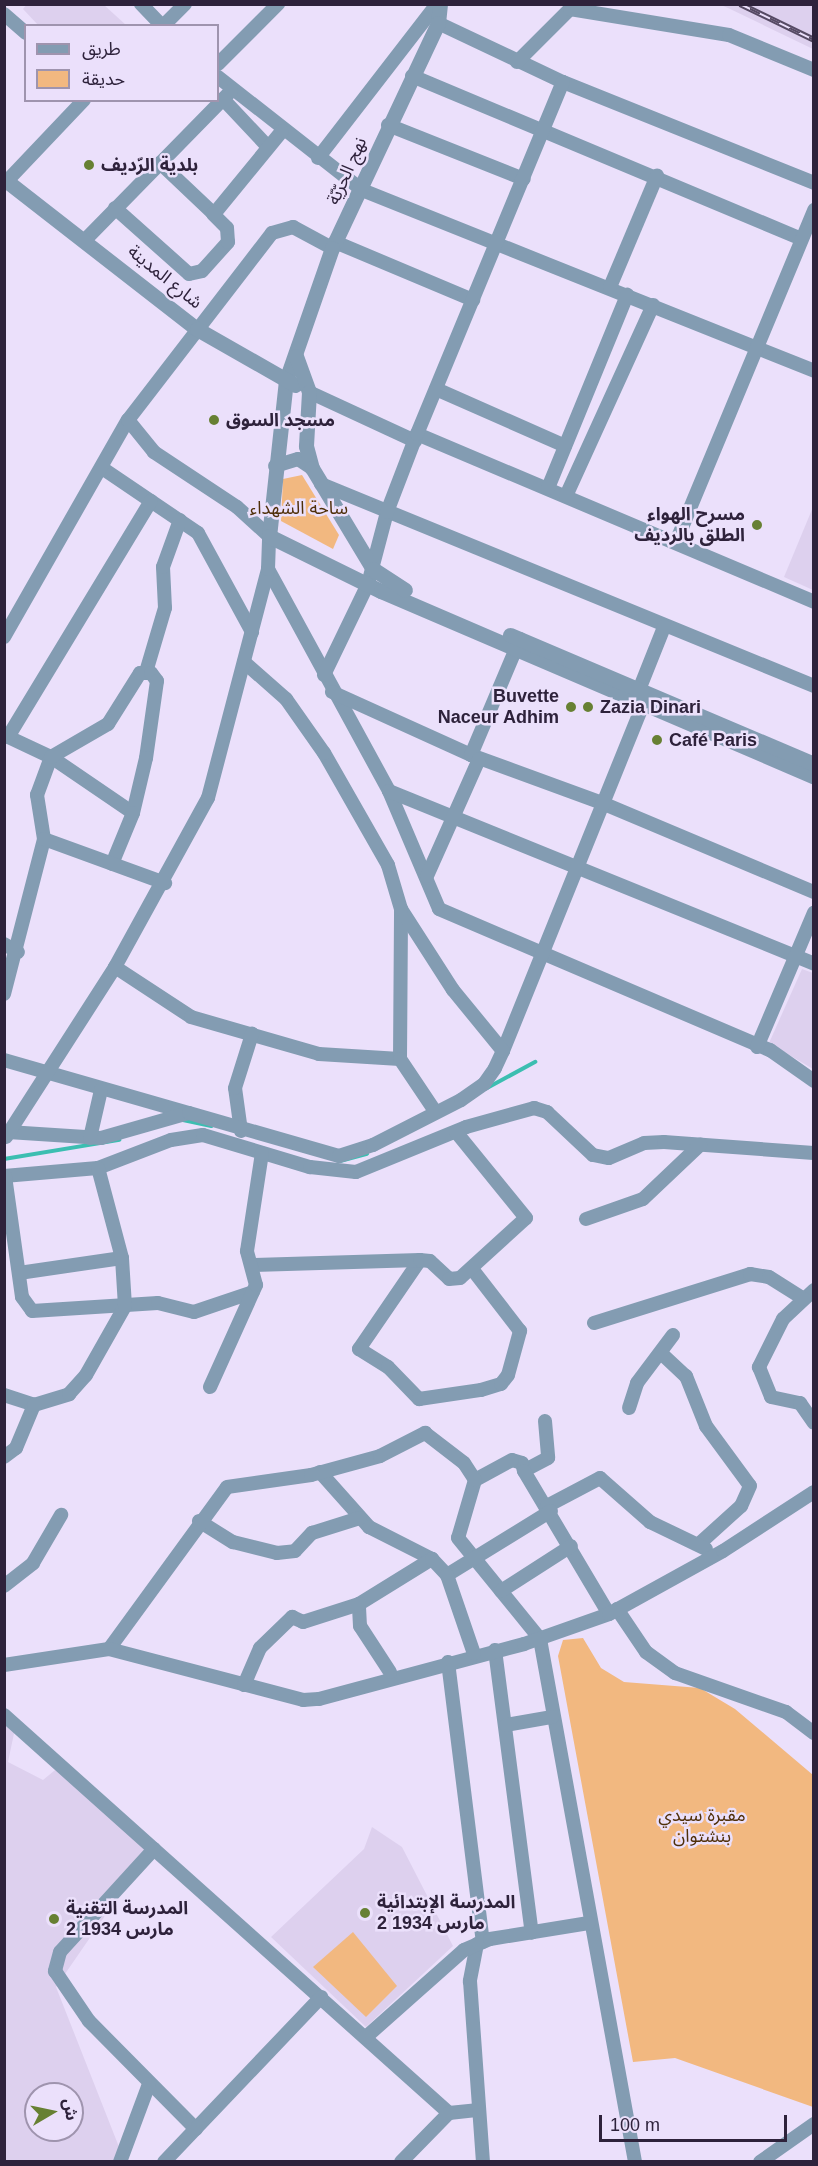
<!DOCTYPE html>
<html>
<head>
<meta charset="utf-8">
<style>
	body { margin:0 }
	#map { position:relative; width:818px; height:2166px; overflow:hidden; background:#ebe0fb; font-family:Helvetica,"Noto Sans Arabic",sans-serif }
	div>[style] { position:absolute }
	[style*='--x'] { left:calc(var(--x)*1px); top:calc(var(--y)*1px); width:calc(var(--w)*1px); rotate:calc(var(--a)*1deg) }
	.built>* { inset:0; background:#ddd0ee }
	.green>* { inset:0; background:#f2b880 }
	.stream>* { height:4px; margin:-2px; padding:0 2px; transform-origin:2px; border-radius:2px; background:#3cbeb1 }
	.minor>* { height:14px; margin:-7px; padding:0 7px; transform-origin:7px; border-radius:7px; background:#839cb2 }
	.tertiary>* { height:15px; margin:-7.5px; padding:0 7.5px; transform-origin:7.5px; border-radius:7.5px; background:#839cb2 }
	.rail>* { height:6px; margin-top:-3px; transform-origin:0; background:repeating-linear-gradient(90deg,#ebe0fb 0 11px,#564a64 0 22px); box-sizing:border-box; border-block:2px solid #564a64 }
	.dots>* { width:16px; height:16px; translate:-50% -50%; box-sizing:border-box; border:3px solid #ebe0fb; border-radius:50% }
	span { translate:-50% -50%; white-space:nowrap; text-align:center; line-height:1.15; -webkit-text-stroke:5px #ebe0fb; paint-order:stroke }
	.poi-label { font-size:18px; color:#2e223b; font-weight:700 }
	.left { translate:0 -50%; text-align:left }
	.right { translate:-100% -50%; text-align:right }
	.street-label { font-size:18px; color:#2e223b }
	.park-label { font-size:18px; color:#4f2f09 }
	.frame { position:absolute; inset:0; border:6px solid #2e223b; pointer-events:none }
	.legend { position:absolute; left:24px; top:24px; width:195px; height:78px; box-sizing:border-box; background:#ebe0fb; border:2px solid #9f94ae; margin:0; padding:8px 10px; list-style:none; font-size:18px; color:#2e223b }
	.legend li { display:flex; align-items:center; gap:12px; height:30px }
	.legend b { width:30px; border:2px solid #9f94ae }
	.north { position:absolute; left:24px; top:2082px; width:60px; height:60px; box-sizing:border-box; background:#ebe0fb; border:2px solid #9f94ae; border-radius:50%; rotate:81deg; font-size:16px; font-weight:700; line-height:24px; text-align:center; color:#2e223b }
	.north::after { content:''; display:block; margin:auto; width:21px; height:27px; background:#678033; clip-path:polygon(50% 0,100% 100%,50% 72%,0 100%) }
	.scale { position:absolute; left:599px; top:2115px; width:188px; height:27px; box-sizing:border-box; border:3px solid #2e223b; border-top:0; padding-left:8px; font-size:18px; line-height:21px; white-space:nowrap; color:#2e223b; -webkit-text-stroke:4px #ebe0fb; paint-order:stroke }
</style>
</head>
<body>
<div id="map">
	<div class="built">
		<i style="clip-path:polygon(27px 4px,104px 5px,126px 25px,38px 25px,23px 9px)"></i>
		<i style="clip-path:polygon(721px 5px,813px 5px,813px 49px,728px 8px)"></i>
		<i style="clip-path:polygon(813px 507px,813px 590px,784px 577px)"></i>
		<i style="clip-path:polygon(802px 969px,813px 973px,813px 1069px,769px 1043px)"></i>
		<i style="clip-path:polygon(evenodd,4px 1714px,16px 1724px,8px 1762px,43px 1780px,60px 1766px,149px 1852px,56px 1987px,121px 2152px,117px 2161px,5px 2161px,4px 1714px,36px 2094px,72px 2094px,72px 2130px,36px 2130px,36px 2094px)"></i>
		<i style="clip-path:polygon(372px 1827px,402px 1847px,453px 1946px,366px 2027px,271px 1937px,364px 1849px)"></i>
	</div>
	<div class="green">
		<i style="clip-path:polygon(302px 475px,339px 535px,333px 549px,281px 521px,283px 479px)"></i>
		<i style="clip-path:polygon(583px 1638px,601px 1668px,624px 1682px,700px 1688px,735px 1709px,813px 1775px,813px 2107px,675px 2058px,633px 2062px,558px 1656px,563px 1640px)"></i>
		<i style="clip-path:polygon(353px 1932px,397px 1986px,366px 2017px,313px 1967px)"></i>
	</div>
	<div class="stream">
		<i style="--x:487;--y:1088;--w:55;--a:-28.4"></i>
		<i style="--x:183;--y:1120;--w:29;--a:12"></i>
		<i style="--x:4;--y:1159;--w:117;--a:-9.4"></i>
		<i style="--x:340;--y:1161;--w:28;--a:-15"></i>
	</div>
	<div class="minor">
		<i style="--x:141;--y:4;--w:30;--a:46"></i>
		<i style="--x:4;--y:14;--w:29;--a:41"></i>
		<i style="--x:438;--y:23;--w:138;--a:25.3"></i>
		<i style="--x:563;--y:82;--w:271;--a:21.9"></i>
		<i style="--x:163;--y:26;--w:31;--a:-45"></i>
		<i style="--x:517;--y:62;--w:75;--a:-45"></i>
		<i style="--x:570;--y:9;--w:161;--a:9.3"></i>
		<i style="--x:729;--y:35;--w:92;--a:22.4"></i>
		<i style="--x:218;--y:64;--w:85;--a:-45"></i>
		<i style="--x:412;--y:76;--w:422;--a:22.7"></i>
		<i style="--x:218;--y:77;--w:183;--a:38.1"></i>
		<i style="--x:362;--y:190;--w:487;--a:21.8"></i>
		<i style="--x:223;--y:99;--w:66;--a:46.8"></i>
		<i style="--x:388;--y:125;--w:146;--a:21.7"></i>
		<i style="--x:318;--y:158;--w:195;--a:-52.3"></i>
		<i style="--x:160;--y:163;--w:74;--a:43.4"></i>
		<i style="--x:214;--y:214;--w:107;--a:-50.7"></i>
		<i style="--x:7;--y:181;--w:112;--a:-46.5"></i>
		<i style="--x:115;--y:208;--w:99;--a:41.7"></i>
		<i style="--x:189;--y:274;--w:13;--a:-13"></i>
		<i style="--x:202;--y:271;--w:39;--a:-48"></i>
		<i style="--x:228;--y:242;--w:14;--a:-94"></i>
		<i style="--x:227;--y:228;--w:20;--a:-135"></i>
		<i style="--x:87;--y:238;--w:206;--a:-45.6"></i>
		<i style="--x:335;--y:242;--w:150;--a:22.8"></i>
		<i style="--x:610;--y:287;--w:121;--a:-67.1"></i>
		<i style="--x:436;--y:389;--w:141;--a:23.8"></i>
		<i style="--x:309;--y:392;--w:117;--a:24.8"></i>
		<i style="--x:417;--y:434;--w:431;--a:22.9"></i>
		<i style="--x:275;--y:466;--w:24;--a:-17"></i>
		<i style="--x:298;--y:459;--w:17;--a:33"></i>
		<i style="--x:102;--y:468;--w:116;--a:34.1"></i>
		<i style="--x:198;--y:533;--w:113;--a:61.4"></i>
		<i style="--x:321;--y:484;--w:533;--a:22.28"></i>
		<i style="--x:548;--y:488;--w:209;--a:-67.7"></i>
		<i style="--x:566;--y:496;--w:210;--a:-65.5"></i>
		<i style="--x:676;--y:542;--w:360;--a:-67.4"></i>
		<i style="--x:268;--y:569;--w:253;--a:61.4"></i>
		<i style="--x:389;--y:791;--w:128;--a:67"></i>
		<i style="--x:439;--y:909;--w:360;--a:23.1"></i>
		<i style="--x:770;--y:1050;--w:54;--a:35.2"></i>
		<i style="--x:4;--y:637;--w:250;--a:-60.3"></i>
		<i style="--x:128;--y:420;--w:236;--a:-52.4"></i>
		<i style="--x:272;--y:233;--w:22;--a:-16"></i>
		<i style="--x:293;--y:227;--w:44;--a:28.3"></i>
		<i style="--x:146;--y:672;--w:67;--a:-73.5"></i>
		<i style="--x:165;--y:608;--w:41;--a:-92.8"></i>
		<i style="--x:163;--y:567;--w:50;--a:-70.1"></i>
		<i style="--x:324;--y:675;--w:101;--a:-64.2"></i>
		<i style="--x:368;--y:584;--w:74;--a:-75.2"></i>
		<i style="--x:387;--y:512;--w:84;--a:-69"></i>
		<i style="--x:417;--y:434;--w:381;--a:-67.5"></i>
		<i style="--x:332;--y:692;--w:153;--a:24.4"></i>
		<i style="--x:471;--y:755;--w:140;--a:20.1"></i>
		<i style="--x:602;--y:803;--w:230;--a:22.8"></i>
		<i style="--x:635;--y:700;--w:79;--a:-68.3"></i>
		<i style="--x:4;--y:735;--w:52;--a:25.1"></i>
		<i style="--x:51;--y:757;--w:99;--a:34.3"></i>
		<i style="--x:8;--y:737;--w:276;--a:-58.8"></i>
		<i style="--x:471;--y:755;--w:126;--a:-67.1"></i>
		<i style="--x:389;--y:791;--w:459;--a:22.1"></i>
		<i style="--x:44;--y:839;--w:45;--a:-99"></i>
		<i style="--x:37;--y:795;--w:40;--a:-69.8"></i>
		<i style="--x:51;--y:757;--w:66;--a:-30.1"></i>
		<i style="--x:108;--y:724;--w:60;--a:-57.9"></i>
		<i style="--x:140;--y:673;--w:11;--a:0"></i>
		<i style="--x:151;--y:673;--w:10;--a:53"></i>
		<i style="--x:157;--y:681;--w:78;--a:98.1"></i>
		<i style="--x:146;--y:758;--w:57;--a:103.3"></i>
		<i style="--x:133;--y:813;--w:55;--a:112.4"></i>
		<i style="--x:427;--y:876;--w:128;--a:-66"></i>
		<i style="--x:4;--y:944;--w:16;--a:30"></i>
		<i style="--x:115;--y:967;--w:91;--a:33.3"></i>
		<i style="--x:191;--y:1017;--w:133;--a:16.1"></i>
		<i style="--x:319;--y:1054;--w:81;--a:3.5"></i>
		<i style="--x:400;--y:1059;--w:150;--a:-89.6"></i>
		<i style="--x:4;--y:994;--w:160;--a:-75.5"></i>
		<i style="--x:44;--y:839;--w:129;--a:20"></i>
		<i style="--x:757;--y:1047;--w:146;--a:-67"></i>
		<i style="--x:503;--y:1051;--w:385;--a:-68"></i>
		<i style="--x:400;--y:1059;--w:63;--a:56.1"></i>
		<i style="--x:4;--y:1060;--w:192;--a:16"></i>
		<i style="--x:241;--y:1131;--w:43;--a:-97.9"></i>
		<i style="--x:235;--y:1088;--w:57;--a:-72.5"></i>
		<i style="--x:8;--y:1132;--w:93;--a:3.7"></i>
		<i style="--x:101;--y:1138;--w:91;--a:-15.9"></i>
		<i style="--x:189;--y:1113;--w:156;--a:16"></i>
		<i style="--x:339;--y:1156;--w:36;--a:-18"></i>
		<i style="--x:373;--y:1145;--w:99;--a:-27.1"></i>
		<i style="--x:461;--y:1100;--w:28;--a:-35"></i>
		<i style="--x:484;--y:1084;--w:19;--a:-55"></i>
		<i style="--x:495;--y:1068;--w:19;--a:-65"></i>
		<i style="--x:503;--y:1051;--w:79;--a:-129.3"></i>
		<i style="--x:453;--y:990;--w:96;--a:-122.7"></i>
		<i style="--x:401;--y:909;--w:46;--a:-106.5"></i>
		<i style="--x:388;--y:865;--w:129;--a:-119.7"></i>
		<i style="--x:324;--y:753;--w:66;--a:-125.1"></i>
		<i style="--x:286;--y:699;--w:56;--a:-138.6"></i>
		<i style="--x:6;--y:1137;--w:202;--a:-57.3"></i>
		<i style="--x:115;--y:967;--w:193;--a:-61.2"></i>
		<i style="--x:208;--y:798;--w:237;--a:-75.3"></i>
		<i style="--x:268;--y:569;--w:33;--a:-88"></i>
		<i style="--x:269;--y:536;--w:43;--a:-137.8"></i>
		<i style="--x:237;--y:507;--w:100;--a:-146.5"></i>
		<i style="--x:154;--y:452;--w:41;--a:-129.1"></i>
		<i style="--x:90;--y:1138;--w:49;--a:-77.1"></i>
		<i style="--x:4;--y:1176;--w:94;--a:-4.9"></i>
		<i style="--x:98;--y:1168;--w:78;--a:-21"></i>
		<i style="--x:171;--y:1140;--w:32;--a:-9"></i>
		<i style="--x:203;--y:1135;--w:112;--a:16.7"></i>
		<i style="--x:310;--y:1167;--w:46;--a:6.2"></i>
		<i style="--x:356;--y:1172;--w:119;--a:-22.2"></i>
		<i style="--x:466;--y:1127;--w:71;--a:-15.6"></i>
		<i style="--x:534;--y:1108;--w:14;--a:17"></i>
		<i style="--x:547;--y:1112;--w:63;--a:43.1"></i>
		<i style="--x:593;--y:1155;--w:16;--a:11"></i>
		<i style="--x:609;--y:1158;--w:38;--a:-23"></i>
		<i style="--x:644;--y:1143;--w:20;--a:-3"></i>
		<i style="--x:664;--y:1142;--w:150;--a:4.2"></i>
		<i style="--x:5;--y:1176;--w:122;--a:82"></i>
		<i style="--x:22;--y:1297;--w:17;--a:54"></i>
		<i style="--x:32;--y:1311;--w:126;--a:-3.6"></i>
		<i style="--x:158;--y:1303;--w:37;--a:14"></i>
		<i style="--x:194;--y:1312;--w:62;--a:-18.7"></i>
		<i style="--x:586;--y:1219;--w:60;--a:-19.3"></i>
		<i style="--x:643;--y:1199;--w:79;--a:-43.5"></i>
		<i style="--x:420;--y:1260;--w:108;--a:124.4"></i>
		<i style="--x:359;--y:1349;--w:34;--a:32"></i>
		<i style="--x:388;--y:1367;--w:45;--a:45.9"></i>
		<i style="--x:419;--y:1399;--w:63;--a:-8.3"></i>
		<i style="--x:481;--y:1390;--w:21;--a:-17"></i>
		<i style="--x:501;--y:1384;--w:11;--a:-52"></i>
		<i style="--x:508;--y:1375;--w:46;--a:-74.7"></i>
		<i style="--x:520;--y:1331;--w:78;--a:-127.7"></i>
		<i style="--x:253;--y:1265;--w:167;--a:-1.7"></i>
		<i style="--x:420;--y:1260;--w:10;--a:6"></i>
		<i style="--x:430;--y:1261;--w:26;--a:43"></i>
		<i style="--x:449;--y:1279;--w:11;--a:-5"></i>
		<i style="--x:460;--y:1278;--w:89;--a:-42.3"></i>
		<i style="--x:526;--y:1218;--w:111;--a:-129.1"></i>
		<i style="--x:19;--y:1273;--w:104;--a:-8.3"></i>
		<i style="--x:814;--y:1290;--w:42;--a:136.9"></i>
		<i style="--x:783;--y:1319;--w:54;--a:116.6"></i>
		<i style="--x:759;--y:1367;--w:32;--a:68"></i>
		<i style="--x:771;--y:1397;--w:30;--a:12"></i>
		<i style="--x:800;--y:1403;--w:24;--a:55"></i>
		<i style="--x:594;--y:1323;--w:164;--a:-17.4"></i>
		<i style="--x:750;--y:1274;--w:19;--a:9"></i>
		<i style="--x:769;--y:1277;--w:41;--a:32.2"></i>
		<i style="--x:662;--y:1354;--w:33;--a:43"></i>
		<i style="--x:686;--y:1376;--w:54;--a:68.2"></i>
		<i style="--x:706;--y:1426;--w:74;--a:53.7"></i>
		<i style="--x:750;--y:1486;--w:22;--a:114"></i>
		<i style="--x:741;--y:1506;--w:57;--a:137.9"></i>
		<i style="--x:210;--y:1387;--w:112;--a:-65.7"></i>
		<i style="--x:256;--y:1285;--w:35;--a:-105"></i>
		<i style="--x:247;--y:1251;--w:99;--a:-81.3"></i>
		<i style="--x:4;--y:1395;--w:32;--a:18"></i>
		<i style="--x:629;--y:1408;--w:26;--a:-72"></i>
		<i style="--x:637;--y:1383;--w:60;--a:-53.1"></i>
		<i style="--x:545;--y:1421;--w:37;--a:85"></i>
		<i style="--x:548;--y:1458;--w:27;--a:152"></i>
		<i style="--x:524;--y:1471;--w:8;--a:-104"></i>
		<i style="--x:522;--y:1463;--w:10;--a:-163"></i>
		<i style="--x:512;--y:1460;--w:42;--a:151.6"></i>
		<i style="--x:475;--y:1480;--w:60;--a:106.3"></i>
		<i style="--x:458;--y:1538;--w:130;--a:50.9"></i>
		<i style="--x:540;--y:1639;--w:532;--a:79.7"></i>
		<i style="--x:4;--y:1457;--w:15;--a:-37"></i>
		<i style="--x:16;--y:1448;--w:47;--a:-67.3"></i>
		<i style="--x:34;--y:1405;--w:37;--a:-17"></i>
		<i style="--x:69;--y:1394;--w:25;--a:-48"></i>
		<i style="--x:86;--y:1375;--w:79;--a:-60.5"></i>
		<i style="--x:125;--y:1306;--w:48;--a:-93.6"></i>
		<i style="--x:122;--y:1258;--w:93;--a:-104.9"></i>
		<i style="--x:524;--y:1471;--w:166;--a:59.3"></i>
		<i style="--x:320;--y:1472;--w:74;--a:48.3"></i>
		<i style="--x:369;--y:1527;--w:71;--a:26.9"></i>
		<i style="--x:547;--y:1506;--w:60;--a:-27.8"></i>
		<i style="--x:600;--y:1478;--w:67;--a:41.3"></i>
		<i style="--x:650;--y:1522;--w:62;--a:25.7"></i>
		<i style="--x:199;--y:1521;--w:40;--a:32"></i>
		<i style="--x:233;--y:1542;--w:45;--a:14"></i>
		<i style="--x:277;--y:1553;--w:18;--a:-6"></i>
		<i style="--x:295;--y:1551;--w:25;--a:-47"></i>
		<i style="--x:312;--y:1533;--w:50;--a:-17.4"></i>
		<i style="--x:447;--y:1575;--w:122;--a:-31.6"></i>
		<i style="--x:4;--y:1586;--w:37;--a:-38"></i>
		<i style="--x:33;--y:1563;--w:56;--a:-59.7"></i>
		<i style="--x:501;--y:1591;--w:83;--a:-32.7"></i>
		<i style="--x:617;--y:1609;--w:52;--a:56"></i>
		<i style="--x:646;--y:1652;--w:36;--a:36"></i>
		<i style="--x:675;--y:1673;--w:118;--a:19.4"></i>
		<i style="--x:786;--y:1712;--w:35;--a:37"></i>
		<i style="--x:109;--y:1649;--w:200;--a:-53.9"></i>
		<i style="--x:227;--y:1487;--w:85;--a:-8.1"></i>
		<i style="--x:311;--y:1475;--w:72;--a:-15.4"></i>
		<i style="--x:380;--y:1456;--w:51;--a:-27.1"></i>
		<i style="--x:425;--y:1433;--w:49;--a:37.6"></i>
		<i style="--x:464;--y:1463;--w:20;--a:57"></i>
		<i style="--x:495;--y:1650;--w:285;--a:82.6"></i>
		<i style="--x:448;--y:1662;--w:282;--a:82.9"></i>
		<i style="--x:4;--y:1665;--w:106;--a:-8.7"></i>
		<i style="--x:109;--y:1649;--w:201;--a:14.7"></i>
		<i style="--x:303;--y:1700;--w:16;--a:-4"></i>
		<i style="--x:319;--y:1699;--w:212;--a:-15"></i>
		<i style="--x:524;--y:1644;--w:90;--a:-19.4"></i>
		<i style="--x:609;--y:1614;--w:130;--a:-28.9"></i>
		<i style="--x:723;--y:1551;--w:108;--a:-33"></i>
		<i style="--x:390;--y:1672;--w:55;--a:-123.1"></i>
		<i style="--x:360;--y:1626;--w:22;--a:-93"></i>
		<i style="--x:359;--y:1604;--w:86;--a:-31.7"></i>
		<i style="--x:432;--y:1559;--w:22;--a:47"></i>
		<i style="--x:447;--y:1575;--w:83;--a:71.1"></i>
		<i style="--x:244;--y:1685;--w:40;--a:-66.6"></i>
		<i style="--x:260;--y:1648;--w:45;--a:-44.1"></i>
		<i style="--x:292;--y:1617;--w:12;--a:24"></i>
		<i style="--x:303;--y:1622;--w:59;--a:-17.8"></i>
		<i style="--x:4;--y:1715;--w:597;--a:41.81"></i>
		<i style="--x:449;--y:2113;--w:30;--a:-6"></i>
		<i style="--x:506;--y:1725;--w:47;--a:-9.9"></i>
		<i style="--x:154;--y:1849;--w:139;--a:132.4"></i>
		<i style="--x:60;--y:1952;--w:20;--a:105"></i>
		<i style="--x:55;--y:1971;--w:60;--a:55.8"></i>
		<i style="--x:89;--y:2021;--w:152;--a:45.3"></i>
		<i style="--x:477;--y:1944;--w:38;--a:101"></i>
		<i style="--x:470;--y:1981;--w:181;--a:85.9"></i>
		<i style="--x:366;--y:2037;--w:131;--a:-41.6"></i>
		<i style="--x:464;--y:1950;--w:28;--a:-23"></i>
		<i style="--x:490;--y:1939;--w:100;--a:-9.2"></i>
		<i style="--x:120;--y:2162;--w:83;--a:-69.6"></i>
		<i style="--x:164;--y:2162;--w:228;--a:-46.4"></i>
		<i style="--x:401;--y:2162;--w:69;--a:-45.6"></i>
		<i style="--x:760;--y:2162;--w:66;--a:-35.1"></i>
	</div>
	<div class="tertiary">
		<i style="--x:440;--y:4;--w:19;--a:96"></i>
		<i style="--x:438;--y:23;--w:249;--a:115.2"></i>
		<i style="--x:332;--y:248;--w:140;--a:109.2"></i>
		<i style="--x:286;--y:380;--w:157;--a:96.2"></i>
		<i style="--x:269;--y:536;--w:125;--a:26.2"></i>
		<i style="--x:381;--y:591;--w:471;--a:23.2"></i>
		<i style="--x:4;--y:179;--w:244;--a:37.9"></i>
		<i style="--x:197;--y:329;--w:113;--a:29.7"></i>
		<i style="--x:296;--y:356;--w:38;--a:70"></i>
		<i style="--x:309;--y:392;--w:54;--a:93.2"></i>
		<i style="--x:306;--y:446;--w:23;--a:75"></i>
		<i style="--x:312;--y:468;--w:118;--a:58.9"></i>
		<i style="--x:373;--y:569;--w:38;--a:33"></i>
		<i style="--x:510;--y:635;--w:330;--a:23"></i>
	</div>
	<div class="rail">
		<i style="--x:740;--y:4;--w:82;--a:25.9"></i>
	</div>
	<div class="dots">
		<i style="left:89px;top:165px;background:#678033"></i>
		<i style="left:214px;top:420px;background:#678033"></i>
		<i style="left:757px;top:525px;background:#678033"></i>
		<i style="left:571px;top:707px;background:#678033"></i>
		<i style="left:588px;top:707px;background:#678033"></i>
		<i style="left:657px;top:740px;background:#678033"></i>
		<i style="left:365px;top:1913px;background:#678033"></i>
		<i style="left:54px;top:1919px;background:#678033"></i>
	</div>
	<div class="poi-label">
		<span class="left" style="left:101px;top:165px">بلدية الرّديف</span>
		<span class="left" style="left:226px;top:420px">مسجد السوق</span>
		<span class="right" style="left:745px;top:525px">مسرح الهواء<br>الطلق بالرديف</span>
		<span class="right" style="left:559px;top:707px">Buvette<br>Naceur Adhim</span>
		<span class="left" style="left:600px;top:707px">Zazia Dinari</span>
		<span class="left" style="left:669px;top:740px">Café Paris</span>
		<span class="left" style="left:377px;top:1913px">المدرسة الإبتدائية<br>2 مارس 1934</span>
		<span class="left" style="left:66px;top:1919px">المدرسة التقنية<br>2 مارس 1934</span>
	</div>
	<div class="street-label">
		<span style="left:347px;top:171px;rotate:-66deg">نهج الحرّيّة</span>
		<span style="left:165px;top:277px;rotate:39deg">شارع المدينة</span>
	</div>
	<div class="park-label">
		<span style="left:299px;top:508px">ساحة الشهداء</span>
		<span style="left:702px;top:1826px">مقبرة سيدي<br>بنشتوان</span>
	</div>
	<div class="frame"></div>
	<ul class="legend">
	<li><b style="height:8px;background:#839cb2"></b>طريق</li>
	<li><b style="height:16px;background:#f2b880"></b>حديقة</li>
	</ul>
	<div class="north">ش</div>
	<div class="scale">100 m</div>
</div>
</body>
</html>
